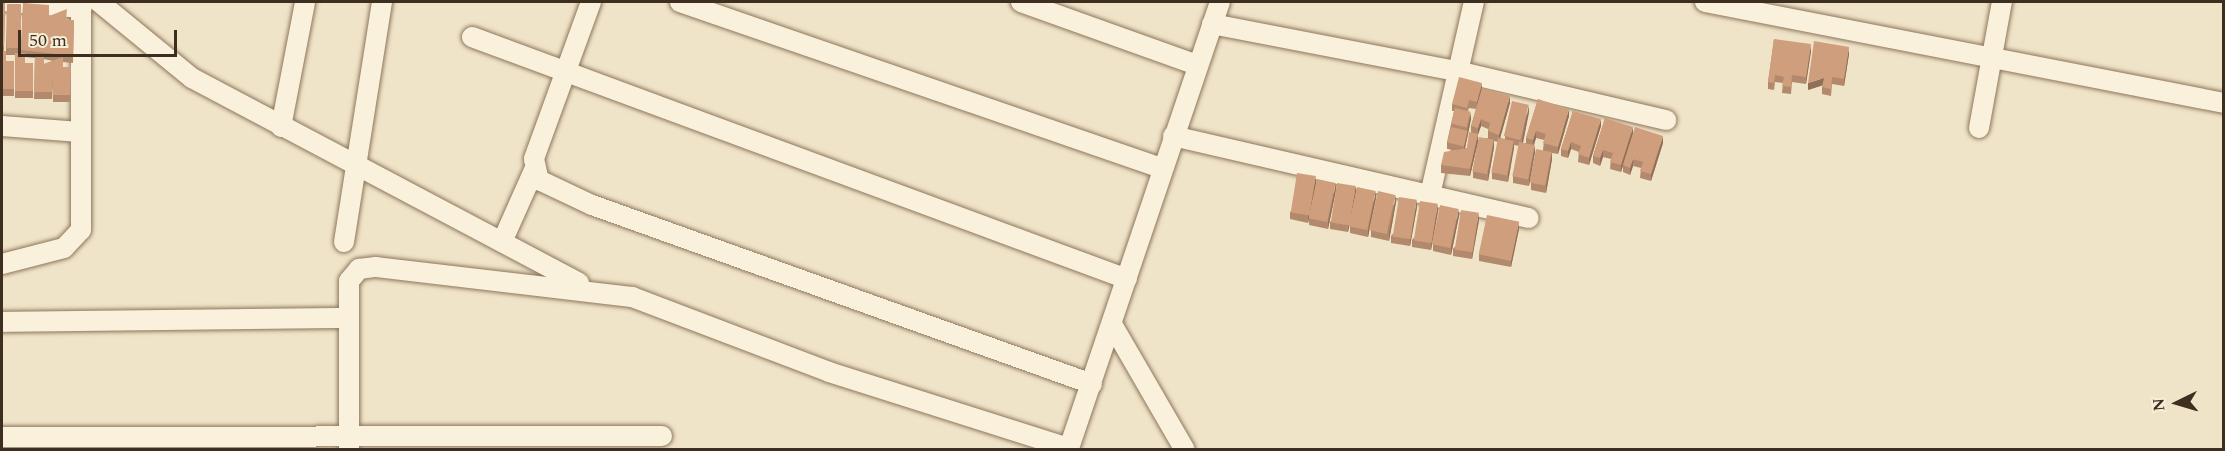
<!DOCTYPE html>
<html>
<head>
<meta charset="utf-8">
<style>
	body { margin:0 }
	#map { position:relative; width:2225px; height:451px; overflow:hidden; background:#f0e4c8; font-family:Spectral,serif }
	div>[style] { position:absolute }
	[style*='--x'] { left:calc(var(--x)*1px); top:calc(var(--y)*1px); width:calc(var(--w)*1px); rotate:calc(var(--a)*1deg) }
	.roads { filter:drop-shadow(0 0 2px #8d765c) drop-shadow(0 0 2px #8d765c) }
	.street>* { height:20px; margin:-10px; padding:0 10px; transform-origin:10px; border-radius:10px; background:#faf1dc }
	.wall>* { inset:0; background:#b2896c }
	.shaded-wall>* { inset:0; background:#916f58 }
	.building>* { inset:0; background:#cf9f7d; transform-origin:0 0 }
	span { translate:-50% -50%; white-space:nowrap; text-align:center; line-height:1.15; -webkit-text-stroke:4.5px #f7eed8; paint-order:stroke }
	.frame { position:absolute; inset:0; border:3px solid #3d2e20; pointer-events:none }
	.north { position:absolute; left:2147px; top:373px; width:60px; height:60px; -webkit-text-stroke:4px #f7eed8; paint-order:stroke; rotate:265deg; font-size:16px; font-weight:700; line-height:24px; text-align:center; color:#3d2e20 }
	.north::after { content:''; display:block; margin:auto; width:21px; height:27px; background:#3d2e20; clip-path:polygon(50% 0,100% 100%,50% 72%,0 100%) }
	.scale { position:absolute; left:18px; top:30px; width:159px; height:27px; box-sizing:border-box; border:3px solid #3d2e20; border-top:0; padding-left:8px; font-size:18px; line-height:21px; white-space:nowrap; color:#3d2e20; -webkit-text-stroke:4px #f7eed8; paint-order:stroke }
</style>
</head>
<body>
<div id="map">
	<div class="roads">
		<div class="street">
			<i style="--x:9;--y:2;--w:73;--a:4.7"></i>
			<i style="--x:99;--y:2;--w:120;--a:39.3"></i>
			<i style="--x:192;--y:78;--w:438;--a:27.9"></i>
			<i style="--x:591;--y:2;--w:167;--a:110"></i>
			<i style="--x:534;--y:159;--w:22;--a:77"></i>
			<i style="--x:539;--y:180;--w:59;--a:25.3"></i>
			<i style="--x:592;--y:205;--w:531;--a:19.7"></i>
			<i style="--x:680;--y:2;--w:509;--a:19.04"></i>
			<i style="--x:1021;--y:2;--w:187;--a:19.7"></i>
			<i style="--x:1705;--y:2;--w:529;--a:11.01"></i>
			<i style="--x:1212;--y:24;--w:249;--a:10.9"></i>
			<i style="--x:1457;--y:71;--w:215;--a:13.2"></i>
			<i style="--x:472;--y:37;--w:698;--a:20.28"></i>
			<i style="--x:2;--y:126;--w:78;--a:4.4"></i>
			<i style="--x:281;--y:127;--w:127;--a:-79.1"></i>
			<i style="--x:1979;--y:128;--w:128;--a:-79.7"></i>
			<i style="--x:1173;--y:136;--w:365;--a:13"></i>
			<i style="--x:1430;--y:195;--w:198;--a:-77.2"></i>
			<i style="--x:344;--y:242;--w:243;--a:-81"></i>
			<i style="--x:502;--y:242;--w:79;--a:-66"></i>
			<i style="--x:2;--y:264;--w:64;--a:-14.5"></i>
			<i style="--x:64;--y:248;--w:25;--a:-47"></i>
			<i style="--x:81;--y:230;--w:228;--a:-90"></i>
			<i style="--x:2;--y:322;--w:345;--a:-0.7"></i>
			<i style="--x:1113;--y:326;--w:143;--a:59.9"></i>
			<i style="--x:2;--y:437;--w:660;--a:-0.09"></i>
			<i style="--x:349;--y:450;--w:169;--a:-90"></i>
			<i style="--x:349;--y:281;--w:16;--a:-50"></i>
			<i style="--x:359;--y:269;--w:17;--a:-7"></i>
			<i style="--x:376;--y:267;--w:258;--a:6.7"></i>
			<i style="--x:632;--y:297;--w:211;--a:20.8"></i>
			<i style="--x:829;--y:372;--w:252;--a:17.6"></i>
			<i style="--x:1069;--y:448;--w:471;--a:-71.3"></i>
		</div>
	</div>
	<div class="wall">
		<i style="clip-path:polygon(evenodd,2px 2px,5px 2px,4px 51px,6px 51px,7px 4px,21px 4px,20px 53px,21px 53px,23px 3px,49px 16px,66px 20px,74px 20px,73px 63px,63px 62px,63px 67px,71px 67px,70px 102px,53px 102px,53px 84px,52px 99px,34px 99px,35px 58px,25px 57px,25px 63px,33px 63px,33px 98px,15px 98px,15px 55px,6px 55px,6px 61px,14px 61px,14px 96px,2px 96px,2px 2px,44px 59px,53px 61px,44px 64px,44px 59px)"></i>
		<i style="clip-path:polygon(1774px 39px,1811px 51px,1806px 84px,1792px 82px,1791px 94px,1782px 93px,1783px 83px,1775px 82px,1774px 90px,1768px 89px,1768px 82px)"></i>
		<i style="clip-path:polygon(1849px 54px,1844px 86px,1832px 84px,1831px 96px,1822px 94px,1822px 85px,1808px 90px)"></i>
		<i style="clip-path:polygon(evenodd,1482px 90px,1510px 103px,1500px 138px,1505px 139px,1505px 136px,1529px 112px,1523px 143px,1526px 143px,1526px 138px,1538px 99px,1569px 116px,1558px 154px,1552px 153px,1552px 159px,1546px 193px,1531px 190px,1531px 183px,1543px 150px,1544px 140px,1536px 138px,1534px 145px,1535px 152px,1529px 186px,1513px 183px,1513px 176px,1519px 146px,1514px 145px,1508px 182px,1492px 179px,1492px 172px,1498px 142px,1494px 141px,1494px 147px,1488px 181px,1473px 178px,1473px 171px,1478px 143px,1470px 176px,1441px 173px,1441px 165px,1453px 150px,1447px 149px,1447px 142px,1454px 111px,1452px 111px,1452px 104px,1482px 90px,1469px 108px,1476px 109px,1471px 126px,1471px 133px,1467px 148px,1465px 148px,1471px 119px,1468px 111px,1469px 108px,1482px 90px,1481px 126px,1488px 129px,1488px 138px,1478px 140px,1478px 134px,1481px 126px)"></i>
		<i style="clip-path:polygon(1573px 111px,1601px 126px,1589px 165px,1578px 162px,1579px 152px,1571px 149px,1568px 158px,1561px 156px,1561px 149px)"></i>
		<i style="clip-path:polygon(1605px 118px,1633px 134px,1621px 172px,1610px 169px,1611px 159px,1603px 157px,1600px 166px,1593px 163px,1593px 156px)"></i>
		<i style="clip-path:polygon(1663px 143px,1651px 181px,1640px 178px,1641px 168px,1633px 166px,1630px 175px,1623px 172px,1623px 165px)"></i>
		<i style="clip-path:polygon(1316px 184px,1308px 223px,1290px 219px,1290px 212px)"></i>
		<i style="clip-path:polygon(1356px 186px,1348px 232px,1330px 229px,1330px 222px)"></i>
		<i style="clip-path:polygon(1336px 190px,1328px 229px,1309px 225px,1309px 218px)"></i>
		<i style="clip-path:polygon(1376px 198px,1368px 237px,1350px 233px,1350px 226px)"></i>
		<i style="clip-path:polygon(1396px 202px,1389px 241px,1371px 237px,1371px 230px)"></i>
		<i style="clip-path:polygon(1417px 207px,1410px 246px,1391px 243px,1391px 236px)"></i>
		<i style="clip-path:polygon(1438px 211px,1431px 250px,1412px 247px,1412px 240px)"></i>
		<i style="clip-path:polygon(1459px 216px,1451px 255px,1433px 251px,1433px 244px)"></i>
		<i style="clip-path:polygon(1479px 220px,1472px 259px,1453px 256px,1453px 249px)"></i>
		<i style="clip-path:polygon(1519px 229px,1511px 267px,1479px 261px,1479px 254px)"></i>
	</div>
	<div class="shaded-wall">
		<i style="clip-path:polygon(1811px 44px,1811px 51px,1806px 84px,1806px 77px)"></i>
		<i style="clip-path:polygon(1849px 47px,1849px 54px,1844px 86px,1844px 79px)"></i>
		<i style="clip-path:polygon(1824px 78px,1824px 85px,1808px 90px,1808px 83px)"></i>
		<i style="clip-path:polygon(1482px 83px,1482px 90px,1477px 109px,1477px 102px)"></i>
		<i style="clip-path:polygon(1510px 96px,1510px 103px,1499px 142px,1499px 135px)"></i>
		<i style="clip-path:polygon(1529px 105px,1529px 112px,1522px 147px,1522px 140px)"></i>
		<i style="clip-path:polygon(1569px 109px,1569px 116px,1558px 154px,1558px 147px)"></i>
		<i style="clip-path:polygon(1471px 112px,1471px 119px,1464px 153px,1464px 146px)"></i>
		<i style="clip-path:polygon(1481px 119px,1481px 126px,1478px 135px,1478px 128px)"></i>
		<i style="clip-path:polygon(1601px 119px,1601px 126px,1589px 165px,1589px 158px)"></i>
		<i style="clip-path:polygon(1633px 127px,1633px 134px,1621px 172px,1621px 165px)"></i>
		<i style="clip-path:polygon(1536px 131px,1536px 138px,1533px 147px,1533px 140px)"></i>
		<i style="clip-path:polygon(1478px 134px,1478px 141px,1470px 176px,1470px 169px)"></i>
		<i style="clip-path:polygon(1663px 136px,1663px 143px,1651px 181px,1651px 174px)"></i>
		<i style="clip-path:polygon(1494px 140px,1494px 147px,1488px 181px,1488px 174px)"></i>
		<i style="clip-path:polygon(1514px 141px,1514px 148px,1508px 182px,1508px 175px)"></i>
		<i style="clip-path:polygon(1571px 142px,1571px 149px,1568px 158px,1568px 151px)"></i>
		<i style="clip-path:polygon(1535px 145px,1535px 152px,1529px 186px,1529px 179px)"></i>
		<i style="clip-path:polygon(1603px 150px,1603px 157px,1600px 166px,1600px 158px)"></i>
		<i style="clip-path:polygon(1552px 152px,1552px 159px,1546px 193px,1546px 186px)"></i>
		<i style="clip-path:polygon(1633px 159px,1633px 166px,1630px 175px,1630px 168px)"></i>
		<i style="clip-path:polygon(1316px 176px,1316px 184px,1308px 223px,1308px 215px)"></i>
		<i style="clip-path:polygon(1336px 183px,1336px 190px,1328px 229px,1328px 222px)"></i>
		<i style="clip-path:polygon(1356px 186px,1356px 193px,1348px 232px,1348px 225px)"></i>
		<i style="clip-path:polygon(1376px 191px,1376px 198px,1368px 237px,1368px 230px)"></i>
		<i style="clip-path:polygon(1396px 195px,1396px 202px,1389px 241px,1389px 234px)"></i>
		<i style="clip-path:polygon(1417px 200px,1417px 207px,1410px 246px,1410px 239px)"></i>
		<i style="clip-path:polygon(1438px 204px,1438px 211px,1431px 250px,1431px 243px)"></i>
		<i style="clip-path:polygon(1459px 209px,1459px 216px,1451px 255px,1451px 248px)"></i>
		<i style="clip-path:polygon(1479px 213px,1479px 220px,1472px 259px,1472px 252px)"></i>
		<i style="clip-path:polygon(1519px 222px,1519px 229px,1511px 267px,1511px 260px)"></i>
	</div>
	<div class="building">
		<i style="clip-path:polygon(2px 2px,5px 2px,4px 46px,2px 46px)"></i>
		<i style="clip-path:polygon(23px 3px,49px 5px,49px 16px,67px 9px,66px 20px,74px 20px,73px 56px,21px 50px)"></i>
		<i style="left:7px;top:4px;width:14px;height:44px"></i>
		<i style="clip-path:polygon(1774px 39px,1811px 44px,1806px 77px,1792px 75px,1791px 87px,1782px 86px,1784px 77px,1775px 75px,1774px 83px,1768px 82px)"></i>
		<i style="clip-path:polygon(1814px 41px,1849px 47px,1844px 79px,1832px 77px,1831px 89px,1822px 87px,1824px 78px,1808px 83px)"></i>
		<i style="clip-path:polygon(2px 51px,6px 51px,6px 61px,14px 61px,14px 89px,2px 89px)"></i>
		<i style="clip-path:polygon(15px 53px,25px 53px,25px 63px,33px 63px,33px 91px,15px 91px)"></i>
		<i style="clip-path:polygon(35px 54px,44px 54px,44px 64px,63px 57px,63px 67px,71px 67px,70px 95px,53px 95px,53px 77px,52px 92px,34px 92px)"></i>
		<i style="clip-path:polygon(1459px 77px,1482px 83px,1477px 102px,1469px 100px,1467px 108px,1452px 104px)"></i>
		<i style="clip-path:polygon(1482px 88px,1510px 96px,1499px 135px,1488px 131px,1490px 123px,1481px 119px,1478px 128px,1471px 126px)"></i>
		<i style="clip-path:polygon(1538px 99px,1569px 109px,1558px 147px,1543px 143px,1546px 134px,1536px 131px,1533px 140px,1526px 138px)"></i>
		<i style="left:1512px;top:101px;width:17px;height:36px;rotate:13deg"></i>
		<i style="left:1455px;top:108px;width:16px;height:16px;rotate:14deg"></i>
		<i style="clip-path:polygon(1573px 111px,1601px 119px,1589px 158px,1578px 154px,1581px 146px,1571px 142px,1568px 151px,1561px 149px)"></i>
		<i style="clip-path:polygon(1605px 118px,1633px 127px,1621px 165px,1610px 162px,1613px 153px,1603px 150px,1600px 158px,1593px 156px)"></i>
		<i style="left:1451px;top:127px;width:17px;height:16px;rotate:13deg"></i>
		<i style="clip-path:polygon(1635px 127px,1663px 136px,1651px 174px,1640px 171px,1643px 162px,1633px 159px,1630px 168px,1623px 165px)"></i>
		<i style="clip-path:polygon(1469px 132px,1478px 134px,1470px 169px,1441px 165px,1444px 152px,1467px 148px)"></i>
		<i style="left:1479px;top:137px;width:15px;height:35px;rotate:11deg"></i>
		<i style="left:1498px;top:138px;width:16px;height:35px;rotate:11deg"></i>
		<i style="left:1519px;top:142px;width:16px;height:35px;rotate:11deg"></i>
		<i style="left:1536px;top:149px;width:16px;height:34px;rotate:11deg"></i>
		<i style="left:1297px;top:173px;width:19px;height:40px;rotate:9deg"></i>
		<i style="left:1317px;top:179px;width:19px;height:40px;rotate:12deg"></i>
		<i style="left:1337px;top:183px;width:19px;height:40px;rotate:9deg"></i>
		<i style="left:1357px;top:187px;width:19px;height:40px;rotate:12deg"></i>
		<i style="left:1378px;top:191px;width:18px;height:40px;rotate:13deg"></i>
		<i style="left:1399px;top:197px;width:18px;height:40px;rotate:9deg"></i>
		<i style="left:1420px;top:201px;width:18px;height:40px;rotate:9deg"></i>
		<i style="left:1440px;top:205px;width:19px;height:40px;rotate:12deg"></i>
		<i style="left:1461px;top:210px;width:18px;height:40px;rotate:9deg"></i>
		<i style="left:1487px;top:215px;width:33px;height:40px;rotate:12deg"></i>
	</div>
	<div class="frame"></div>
	<div class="north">N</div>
	<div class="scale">50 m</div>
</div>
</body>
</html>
